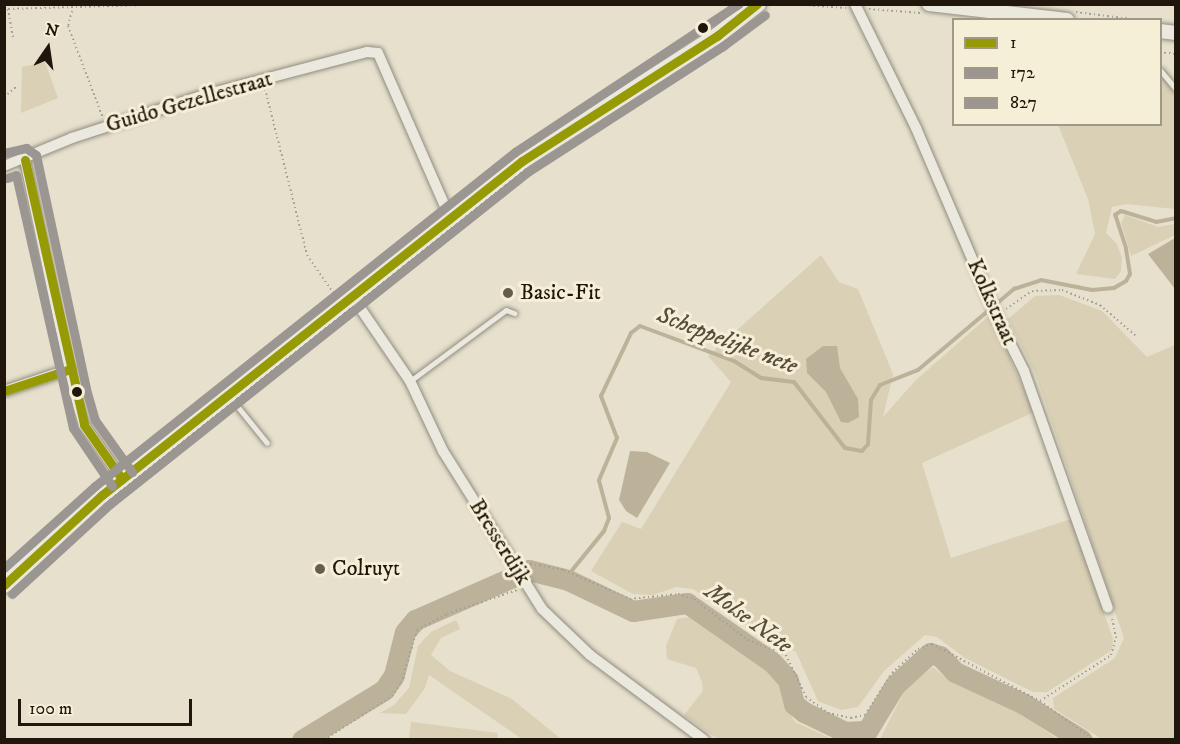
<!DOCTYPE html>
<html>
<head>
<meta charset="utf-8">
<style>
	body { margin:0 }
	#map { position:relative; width:1180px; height:744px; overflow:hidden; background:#e6e0cc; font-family:"IM FELL DW Pica",serif }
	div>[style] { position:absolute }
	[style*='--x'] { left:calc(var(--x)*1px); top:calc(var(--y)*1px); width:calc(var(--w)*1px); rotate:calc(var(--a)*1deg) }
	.green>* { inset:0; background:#d9d0b5 }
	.water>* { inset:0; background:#bcb29a }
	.stream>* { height:4px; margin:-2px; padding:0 2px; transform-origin:2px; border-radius:2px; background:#bcb29a }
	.river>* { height:21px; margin:-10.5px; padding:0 10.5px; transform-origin:10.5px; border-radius:10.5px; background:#bcb29a }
	.path>* { height:2px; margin-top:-1px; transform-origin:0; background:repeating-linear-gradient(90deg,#a4a098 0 1.5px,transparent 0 4.5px) }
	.roads { filter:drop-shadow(0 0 2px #918c81) drop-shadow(0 0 2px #918c81) }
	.service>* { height:5px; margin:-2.5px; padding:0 2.5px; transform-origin:2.5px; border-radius:2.5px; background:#ebe8de }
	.minor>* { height:10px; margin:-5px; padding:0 5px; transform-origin:5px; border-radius:5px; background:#ebe8de }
	.tertiary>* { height:14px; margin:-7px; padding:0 7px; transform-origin:7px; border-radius:7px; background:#ebe8de }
	.secondary>* { height:16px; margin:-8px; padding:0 8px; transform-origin:8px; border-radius:8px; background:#ebe8de }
	.bus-1>* { height:9px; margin:-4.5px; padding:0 4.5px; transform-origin:4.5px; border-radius:4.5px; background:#969a04 }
	.bus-2>* { height:9px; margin:-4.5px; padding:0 4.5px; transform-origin:4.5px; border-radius:4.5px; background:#9b9692 }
	.bus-3>* { height:9px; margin:-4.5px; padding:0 4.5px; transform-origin:4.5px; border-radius:4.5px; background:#9b9692 }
	.dots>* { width:16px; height:16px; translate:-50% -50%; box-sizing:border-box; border:3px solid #f6efd7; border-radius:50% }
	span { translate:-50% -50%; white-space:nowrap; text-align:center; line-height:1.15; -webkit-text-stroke:6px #f6efd7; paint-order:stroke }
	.street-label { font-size:22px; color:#21160c }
	.poi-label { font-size:22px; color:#21160c }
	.left { translate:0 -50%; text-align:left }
	.water-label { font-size:24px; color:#584d3c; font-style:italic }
	.frame { position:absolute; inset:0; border:6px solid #21160c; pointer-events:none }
	.legend { position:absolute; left:952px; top:18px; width:210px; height:108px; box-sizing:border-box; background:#f6efd7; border:2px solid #a19886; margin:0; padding:8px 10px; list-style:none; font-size:18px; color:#21160c }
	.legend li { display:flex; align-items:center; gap:12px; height:30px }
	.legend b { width:30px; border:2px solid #a19886 }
	.north { position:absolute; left:18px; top:18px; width:60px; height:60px; -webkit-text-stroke:4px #f6efd7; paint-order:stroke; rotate:13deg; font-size:16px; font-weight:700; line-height:24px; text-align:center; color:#21160c }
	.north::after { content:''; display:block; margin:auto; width:21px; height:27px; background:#21160c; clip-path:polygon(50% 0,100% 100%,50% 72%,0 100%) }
	.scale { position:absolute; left:18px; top:699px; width:174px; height:27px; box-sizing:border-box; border:3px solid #21160c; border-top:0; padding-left:8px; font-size:18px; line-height:21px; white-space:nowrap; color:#21160c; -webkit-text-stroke:4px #f6efd7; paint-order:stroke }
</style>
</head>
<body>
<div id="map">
	<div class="green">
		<i style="clip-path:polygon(45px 62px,58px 98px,21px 113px,22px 67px)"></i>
		<i style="clip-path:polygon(1161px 74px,1175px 95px,1175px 209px,1127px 204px,1112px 207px,1106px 233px,1117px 244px,1122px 258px,1121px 271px,1115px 279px,1076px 274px,1095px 234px,1088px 199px,1058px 125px,1160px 124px)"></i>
		<i style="clip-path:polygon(1125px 215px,1158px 227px,1175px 224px,1175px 235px,1131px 256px,1121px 223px)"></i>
		<i style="clip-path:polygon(821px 255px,839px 282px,858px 289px,893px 374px,883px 417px,916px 380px,990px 315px,1034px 412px,922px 463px,951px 558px,1071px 519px,1113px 639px,1112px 650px,1047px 692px,1033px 692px,965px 658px,937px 637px,925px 635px,884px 671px,858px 707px,841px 710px,818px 701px,796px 652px,742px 623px,693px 589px,676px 587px,653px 595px,633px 594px,591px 571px,622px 522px,641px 529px,731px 382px,708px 356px)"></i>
		<i style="clip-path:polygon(1059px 295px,1102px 311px,1147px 357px,1175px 345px,1175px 739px,1102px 739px,1054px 709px,1053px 698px,1115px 658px,1124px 638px,1036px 375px,1008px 319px,1035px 296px)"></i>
		<i style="clip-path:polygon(690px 617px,769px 671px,782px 687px,784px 704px,795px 722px,832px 739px,718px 739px,684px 715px,703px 691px,702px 682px,696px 668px,667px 659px,666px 646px,677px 619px)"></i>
		<i style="clip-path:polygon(456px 620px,460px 629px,441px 638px,431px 655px,450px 671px,512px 699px,561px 739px,522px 739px,429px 675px,425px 688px,406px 714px,380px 713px,394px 705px,409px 688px,418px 646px,431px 632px)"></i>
		<i style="clip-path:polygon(933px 667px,945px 677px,993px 695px,1058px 739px,880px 739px,906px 688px)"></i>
		<i style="clip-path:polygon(411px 722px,498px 733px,497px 739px,409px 739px)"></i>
	</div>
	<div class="water">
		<i style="clip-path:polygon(1175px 238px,1175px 289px,1148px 254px)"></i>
		<i style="clip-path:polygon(823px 346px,837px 346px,840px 368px,858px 399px,859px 417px,848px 423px,841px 422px,826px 392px,807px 373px,806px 359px)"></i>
		<i style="clip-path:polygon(630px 451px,647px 452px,670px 463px,637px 518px,626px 511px,619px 500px)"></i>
	</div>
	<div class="stream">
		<i style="--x:565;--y:579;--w:62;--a:-50.9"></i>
		<i style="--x:604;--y:531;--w:14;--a:-69"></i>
		<i style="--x:609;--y:518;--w:39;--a:-105"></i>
		<i style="--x:599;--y:480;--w:46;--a:-66.8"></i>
		<i style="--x:617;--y:438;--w:45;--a:-110.9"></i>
		<i style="--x:601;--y:396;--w:70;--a:-64.5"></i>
		<i style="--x:631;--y:333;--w:11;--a:-38"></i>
		<i style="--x:640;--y:326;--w:100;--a:20.4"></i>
		<i style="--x:734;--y:361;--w:32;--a:32"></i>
		<i style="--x:761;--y:378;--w:33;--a:7"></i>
		<i style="--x:794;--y:382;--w:83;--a:52.3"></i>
		<i style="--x:845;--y:448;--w:17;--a:10"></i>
		<i style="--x:862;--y:451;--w:9;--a:-49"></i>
		<i style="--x:868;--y:444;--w:44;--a:-86.1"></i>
		<i style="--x:871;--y:400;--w:17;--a:-59"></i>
		<i style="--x:880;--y:385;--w:41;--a:-21.5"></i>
		<i style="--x:918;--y:370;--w:126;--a:-40.2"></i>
		<i style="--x:1014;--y:289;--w:28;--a:-18"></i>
		<i style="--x:1041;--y:280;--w:52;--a:11.1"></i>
		<i style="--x:1092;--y:290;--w:22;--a:-5"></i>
		<i style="--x:1114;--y:288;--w:14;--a:-30"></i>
		<i style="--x:1126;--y:281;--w:8;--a:-60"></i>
		<i style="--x:1130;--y:274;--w:26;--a:-99"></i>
		<i style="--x:1126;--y:248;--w:35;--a:-108"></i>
		<i style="--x:1115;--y:215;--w:7;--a:-34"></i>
		<i style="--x:1121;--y:211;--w:37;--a:17"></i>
		<i style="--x:1156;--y:222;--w:20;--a:-11"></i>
	</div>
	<div class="river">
		<i style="--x:302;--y:740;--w:96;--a:-31.4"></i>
		<i style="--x:384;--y:690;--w:18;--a:-56"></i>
		<i style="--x:394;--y:675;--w:44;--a:-75.7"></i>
		<i style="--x:405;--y:632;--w:16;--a:-50"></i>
		<i style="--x:415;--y:620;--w:124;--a:-23.7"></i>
		<i style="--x:529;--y:570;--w:40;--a:14.4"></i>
		<i style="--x:568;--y:580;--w:72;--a:25.5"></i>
		<i style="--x:633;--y:611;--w:55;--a:-8.4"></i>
		<i style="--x:687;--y:603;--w:103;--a:34.8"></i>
		<i style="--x:772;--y:662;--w:24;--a:48"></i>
		<i style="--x:788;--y:680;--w:25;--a:76"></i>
		<i style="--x:794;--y:704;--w:13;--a:39"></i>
		<i style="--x:804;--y:712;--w:46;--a:26"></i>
		<i style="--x:845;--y:732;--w:22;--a:-3"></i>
		<i style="--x:867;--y:731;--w:54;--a:-58.7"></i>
		<i style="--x:895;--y:685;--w:47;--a:-42.4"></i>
		<i style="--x:930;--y:653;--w:10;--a:17"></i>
		<i style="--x:940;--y:656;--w:22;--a:47"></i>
		<i style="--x:955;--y:672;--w:76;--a:24.9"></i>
		<i style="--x:1024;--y:704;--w:68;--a:31.8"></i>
	</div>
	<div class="path">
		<i style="--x:791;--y:4;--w:55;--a:4.2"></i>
		<i style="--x:4;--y:9;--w:179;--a:-1.6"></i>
		<i style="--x:8;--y:9;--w:29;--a:80"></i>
		<i style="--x:869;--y:9;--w:52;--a:4.4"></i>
		<i style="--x:72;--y:11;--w:16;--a:105"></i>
		<i style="--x:68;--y:26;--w:98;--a:69.2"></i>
		<i style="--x:1076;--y:12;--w:63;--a:7.4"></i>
		<i style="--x:1160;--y:52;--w:16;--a:7"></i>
		<i style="--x:265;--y:89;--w:171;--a:75.8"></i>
		<i style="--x:307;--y:255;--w:47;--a:55.3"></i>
		<i style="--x:4;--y:97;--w:16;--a:-40"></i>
		<i style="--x:1006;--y:309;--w:32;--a:-35"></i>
		<i style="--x:1032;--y:291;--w:30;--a:-2"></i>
		<i style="--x:1062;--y:290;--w:41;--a:21.5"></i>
		<i style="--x:1100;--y:305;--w:48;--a:40.7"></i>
		<i style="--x:526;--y:563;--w:39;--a:10"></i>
		<i style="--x:564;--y:570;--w:72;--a:23.7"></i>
		<i style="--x:630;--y:599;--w:48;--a:-5.9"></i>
		<i style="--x:678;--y:594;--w:17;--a:17"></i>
		<i style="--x:694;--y:599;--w:68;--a:37.2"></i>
		<i style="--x:748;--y:640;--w:41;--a:21.5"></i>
		<i style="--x:786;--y:655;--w:47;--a:64.5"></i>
		<i style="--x:806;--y:697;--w:27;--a:36"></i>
		<i style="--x:828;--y:713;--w:24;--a:12"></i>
		<i style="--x:851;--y:718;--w:14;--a:-12"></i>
		<i style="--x:865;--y:715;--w:50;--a:-57.3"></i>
		<i style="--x:892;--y:673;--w:35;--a:-43"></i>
		<i style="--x:918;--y:649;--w:15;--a:-20"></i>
		<i style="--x:932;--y:644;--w:122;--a:27.8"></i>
		<i style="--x:1040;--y:701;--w:67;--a:35.8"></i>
		<i style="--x:1040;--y:701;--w:85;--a:-32.9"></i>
		<i style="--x:1111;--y:655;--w:18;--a:-74"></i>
		<i style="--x:1116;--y:638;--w:20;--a:-101"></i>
		<i style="--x:324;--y:740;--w:81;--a:-32.9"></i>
		<i style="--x:392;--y:696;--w:16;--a:-55"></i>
		<i style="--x:401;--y:683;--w:55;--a:-73.2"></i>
		<i style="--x:417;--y:630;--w:34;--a:-28"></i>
		<i style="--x:447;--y:614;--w:74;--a:-18.9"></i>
	</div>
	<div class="roads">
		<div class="service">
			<i style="--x:1160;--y:70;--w:25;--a:50"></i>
			<i style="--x:410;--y:381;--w:119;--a:-36.5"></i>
			<i style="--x:506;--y:310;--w:9;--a:21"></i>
			<i style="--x:229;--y:396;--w:60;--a:51"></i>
		</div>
		<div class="minor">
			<i style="--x:855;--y:4;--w:138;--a:63.8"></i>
			<i style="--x:916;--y:128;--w:206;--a:66.8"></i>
			<i style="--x:997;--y:317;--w:60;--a:63.4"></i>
			<i style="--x:1024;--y:371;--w:251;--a:70.5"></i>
			<i style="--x:25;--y:160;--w:237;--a:78.1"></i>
			<i style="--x:74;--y:392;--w:34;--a:73"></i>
			<i style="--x:84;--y:425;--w:66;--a:54.9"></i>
			<i style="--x:4;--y:166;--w:74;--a:-22.4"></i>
			<i style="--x:72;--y:138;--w:139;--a:-18"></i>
			<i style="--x:204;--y:95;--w:169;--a:-14.8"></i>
			<i style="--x:367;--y:52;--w:11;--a:5"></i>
			<i style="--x:378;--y:53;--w:180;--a:66.4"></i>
			<i style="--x:352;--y:296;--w:103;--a:55.7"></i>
			<i style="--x:410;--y:381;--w:77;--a:64.8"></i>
			<i style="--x:443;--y:451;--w:186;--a:57.9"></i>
			<i style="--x:542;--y:609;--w:66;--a:43.8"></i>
			<i style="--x:590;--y:655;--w:142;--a:36.7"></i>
			<i style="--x:4;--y:391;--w:70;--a:-18.4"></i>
		</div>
		<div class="tertiary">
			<i style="--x:929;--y:4;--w:139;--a:6.6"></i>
			<i style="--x:1160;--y:31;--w:16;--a:7"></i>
		</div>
		<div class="secondary">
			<i style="--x:4;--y:585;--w:133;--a:-42.6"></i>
			<i style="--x:102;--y:495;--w:537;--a:-38.49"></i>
			<i style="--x:522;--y:161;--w:232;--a:-32.7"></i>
			<i style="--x:717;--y:36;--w:52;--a:-38"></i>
		</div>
	</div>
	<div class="bus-1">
		<i style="--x:25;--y:160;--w:271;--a:77.4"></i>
		<i style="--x:84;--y:425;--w:66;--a:54.9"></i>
		<i style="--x:4;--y:391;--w:70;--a:-18.4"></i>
		<i style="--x:4;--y:585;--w:133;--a:-42.6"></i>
		<i style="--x:102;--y:495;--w:537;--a:-38.49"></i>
		<i style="--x:522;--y:161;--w:232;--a:-32.7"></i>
		<i style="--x:717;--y:36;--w:51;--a:-38.7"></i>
	</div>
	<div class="bus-2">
		<i style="--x:7;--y:178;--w:9;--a:-18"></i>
		<i style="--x:16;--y:175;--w:259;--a:77.3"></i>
		<i style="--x:73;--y:428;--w:70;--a:56.1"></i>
		<i style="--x:12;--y:594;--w:133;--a:-42.6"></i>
		<i style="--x:110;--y:504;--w:535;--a:-38.48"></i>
		<i style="--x:529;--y:171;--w:231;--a:-32.8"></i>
		<i style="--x:723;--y:46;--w:52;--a:-36.4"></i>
	</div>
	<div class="bus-3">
		<i style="--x:4;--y:153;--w:23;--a:-13"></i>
		<i style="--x:26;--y:148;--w:12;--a:35"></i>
		<i style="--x:36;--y:155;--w:239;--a:77.9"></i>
		<i style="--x:86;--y:389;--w:32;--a:74"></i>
		<i style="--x:95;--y:420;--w:64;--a:54.6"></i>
		<i style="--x:4;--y:568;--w:122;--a:-42"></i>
		<i style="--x:95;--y:486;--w:537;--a:-38.49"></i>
		<i style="--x:515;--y:152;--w:268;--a:-33.5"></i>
	</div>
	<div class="dots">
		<i style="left:703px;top:28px;background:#21160c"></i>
		<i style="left:508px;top:293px;background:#665d4f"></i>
		<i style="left:77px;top:392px;background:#21160c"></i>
		<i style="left:320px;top:569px;background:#665d4f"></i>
	</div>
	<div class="street-label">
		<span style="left:189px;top:102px;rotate:-16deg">Guido Gezellestraat</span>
		<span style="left:992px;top:302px;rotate:66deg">Kolkstraat</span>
		<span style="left:500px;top:542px;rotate:58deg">Bresserdijk</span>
	</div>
	<div class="poi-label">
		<span class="left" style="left:520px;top:293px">Basic-Fit</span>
		<span class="left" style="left:332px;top:569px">Colruyt</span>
	</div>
	<div class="water-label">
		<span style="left:727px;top:341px;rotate:21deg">Scheppelijke nete</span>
		<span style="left:748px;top:619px;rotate:36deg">Molse Nete</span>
	</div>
	<div class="frame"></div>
	<ul class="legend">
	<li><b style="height:8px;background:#969a04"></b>1</li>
	<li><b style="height:8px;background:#9b9692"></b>172</li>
	<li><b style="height:8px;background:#9b9692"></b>827</li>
	</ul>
	<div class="north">N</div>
	<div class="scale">100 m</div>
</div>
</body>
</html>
